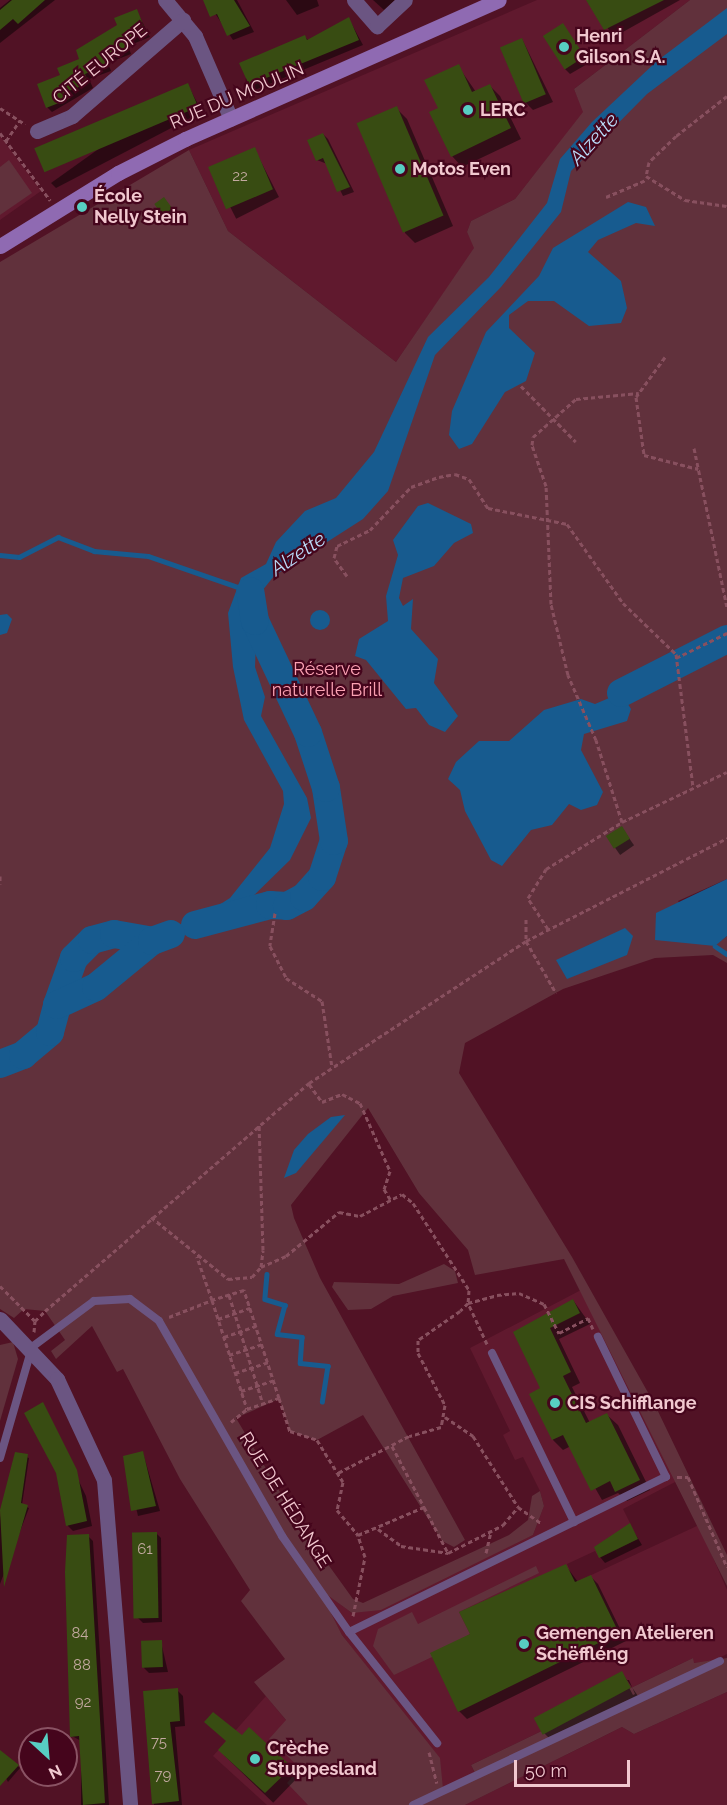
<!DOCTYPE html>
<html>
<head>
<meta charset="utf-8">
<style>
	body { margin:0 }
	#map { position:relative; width:727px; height:1805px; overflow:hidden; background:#511225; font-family:Raleway,sans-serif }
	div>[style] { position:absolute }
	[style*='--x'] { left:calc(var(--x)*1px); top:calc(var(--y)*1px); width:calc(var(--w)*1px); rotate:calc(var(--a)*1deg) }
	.built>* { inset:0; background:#60192e }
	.green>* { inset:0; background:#61313c }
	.water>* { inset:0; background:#175b8f }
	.round { border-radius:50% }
	.shadow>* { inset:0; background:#0007; transform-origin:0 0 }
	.stream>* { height:4.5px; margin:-2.25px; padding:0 2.25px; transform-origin:2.25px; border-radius:2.25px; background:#175b8f }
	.river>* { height:28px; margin:-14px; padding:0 14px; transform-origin:14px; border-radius:14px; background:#175b8f }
	.building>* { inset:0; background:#384c12; transform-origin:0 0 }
	.path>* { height:3px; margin-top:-1.5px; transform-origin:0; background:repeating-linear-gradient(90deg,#88505f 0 4.5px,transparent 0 7.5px) }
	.lane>* { height:8px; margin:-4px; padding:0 4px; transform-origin:4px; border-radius:4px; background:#6b5582 }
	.street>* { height:15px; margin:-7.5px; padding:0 7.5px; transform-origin:7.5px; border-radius:7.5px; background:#6b5582 }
	.secondary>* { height:15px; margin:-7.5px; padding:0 7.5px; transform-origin:7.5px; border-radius:7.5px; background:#8f6ab2 }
	.dots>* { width:16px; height:16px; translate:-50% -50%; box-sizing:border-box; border:3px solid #45051c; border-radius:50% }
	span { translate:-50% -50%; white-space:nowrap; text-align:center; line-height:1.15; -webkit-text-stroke:4.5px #45051c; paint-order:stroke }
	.number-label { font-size:15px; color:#c3a9a0 }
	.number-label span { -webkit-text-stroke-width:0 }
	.poi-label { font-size:18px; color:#f1c8cf; font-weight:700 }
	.left { translate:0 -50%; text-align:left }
	.street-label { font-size:18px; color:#f1c8cf }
	.park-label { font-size:18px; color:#fba1b3 }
	.water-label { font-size:20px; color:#badbf9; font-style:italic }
	.north { position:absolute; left:18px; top:1727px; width:60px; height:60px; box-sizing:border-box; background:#45051c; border:2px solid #8a5364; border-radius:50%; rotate:154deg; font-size:16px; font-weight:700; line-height:24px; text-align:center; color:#f1c8cf }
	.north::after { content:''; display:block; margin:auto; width:21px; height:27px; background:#57cec2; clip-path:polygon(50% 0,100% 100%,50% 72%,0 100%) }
	.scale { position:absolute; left:514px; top:1760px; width:116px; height:27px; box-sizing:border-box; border:3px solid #f1c8cf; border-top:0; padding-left:8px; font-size:18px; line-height:21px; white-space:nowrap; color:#f1c8cf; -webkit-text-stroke:4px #45051c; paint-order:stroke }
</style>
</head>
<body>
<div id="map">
	<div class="built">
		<i style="clip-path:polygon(537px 0,690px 0,574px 89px,584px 112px,515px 199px,471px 221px,467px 232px,475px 248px,396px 362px,228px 231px,189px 150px)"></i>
		<i style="clip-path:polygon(0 136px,41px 191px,0 220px)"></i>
		<i style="clip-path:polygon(581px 1290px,677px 1481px,623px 1509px,638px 1539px,599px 1558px,595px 1551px,567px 1564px,572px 1576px,559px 1590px,699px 1525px,727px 1590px,727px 1654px,711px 1662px,693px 1663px,693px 1658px,471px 1765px,475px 1774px,443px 1789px,379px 1683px,342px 1635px,318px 1588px,352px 1613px,533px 1535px,544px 1506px,540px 1491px,523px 1457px,515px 1460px,503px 1435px,510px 1431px,470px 1348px)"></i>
		<i style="clip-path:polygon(727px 1692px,727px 1805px,465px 1805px,622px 1727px,634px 1734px)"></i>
		<i style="clip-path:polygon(266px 1696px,356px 1805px,267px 1805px,213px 1756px)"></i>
	</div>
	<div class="green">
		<i style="clip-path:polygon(690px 0,727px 0,727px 879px,678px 901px,714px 946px,727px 936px,727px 963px,713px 955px,655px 958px,563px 989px,465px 1043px,459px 1073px,572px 1257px,655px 1405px,727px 1555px,727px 1586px,564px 1259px,475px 1275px,468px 1250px,419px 1193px,368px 1108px,291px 1205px,294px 1218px,320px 1278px,465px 1540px,454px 1547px,442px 1541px,363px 1415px,317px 1440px,290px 1431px,279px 1399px,236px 1418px,299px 1524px,353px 1599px,363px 1603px,509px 1535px,528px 1520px,532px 1496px,540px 1491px,544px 1506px,533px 1535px,381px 1610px,352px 1613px,319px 1589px,342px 1635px,440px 1758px,443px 1789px,475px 1773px,471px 1765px,693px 1658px,694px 1663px,727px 1658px,727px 1692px,634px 1734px,622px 1727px,465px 1805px,308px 1805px,287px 1783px,300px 1768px,269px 1739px,286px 1720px,254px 1682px,285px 1659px,241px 1601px,250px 1590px,180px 1479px,123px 1369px,117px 1372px,92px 1326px,56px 1359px,51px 1351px,65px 1340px,45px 1311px,24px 1309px,14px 1318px,0 1309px,0 262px,189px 150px,228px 231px,396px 362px,474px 248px,467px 232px,471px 221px,515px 199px,583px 112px,574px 89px)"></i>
		<i style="clip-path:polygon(9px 160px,32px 193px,0 215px,0 167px)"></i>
		<i style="clip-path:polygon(444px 1264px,455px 1271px,458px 1283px,393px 1296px,371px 1309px,348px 1310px,332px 1287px,334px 1282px,399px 1284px)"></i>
		<i style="clip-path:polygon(13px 1342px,18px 1359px,0 1421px,0 1345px)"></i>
		<i style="clip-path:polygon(536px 1566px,539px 1573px,459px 1612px,470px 1634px,432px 1657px,394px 1675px,373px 1646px,378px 1629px,412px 1612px,418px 1624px)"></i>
	</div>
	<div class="water">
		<i style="clip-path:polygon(727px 8px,727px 34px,647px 94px,571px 171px,561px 212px,501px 287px,435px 355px,388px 491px,363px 519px,274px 576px,258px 596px,255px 667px,265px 697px,261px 716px,307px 798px,311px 818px,290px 860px,242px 907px,179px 938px,138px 951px,114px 934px,152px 935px,200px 917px,230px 898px,270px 848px,284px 804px,283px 791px,244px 720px,233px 667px,228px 613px,241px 578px,266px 564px,276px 542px,305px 511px,336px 498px,374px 452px,428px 337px,489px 277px,547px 203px,560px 159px,592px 122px,657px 61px)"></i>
		<i style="clip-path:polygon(628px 202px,646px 207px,655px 226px,636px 223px,598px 240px,588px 252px,621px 281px,627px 308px,621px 323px,589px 326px,554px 301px,528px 301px,509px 315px,509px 328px,535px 353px,526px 381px,505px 392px,472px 444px,459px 449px,449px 435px,452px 411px,486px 332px,539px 276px,553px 248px)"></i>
		<i style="clip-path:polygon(428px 503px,471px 524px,473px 533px,454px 543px,434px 566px,403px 578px,399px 598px,403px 606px,413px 599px,411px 629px,438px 659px,434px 683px,458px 716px,445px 732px,429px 725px,416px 708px,406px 709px,366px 660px,355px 656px,359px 639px,388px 621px,386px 596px,398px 555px,393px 540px,418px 506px)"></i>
		<i class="round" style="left:310px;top:610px;width:20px;height:20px"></i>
		<i style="clip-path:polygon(7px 614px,12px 619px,7px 633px,0 635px,0 615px)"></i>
		<i style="clip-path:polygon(621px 693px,631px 709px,627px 721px,584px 734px,581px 750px,603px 792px,597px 805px,581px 810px,569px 804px,552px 825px,531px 830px,502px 866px,491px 860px,465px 811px,460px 790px,448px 779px,456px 762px,479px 741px,509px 741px,544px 710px,581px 699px,595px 704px)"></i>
		<i style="clip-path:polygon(727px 879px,727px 936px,715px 946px,655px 940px,656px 913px)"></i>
		<i style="clip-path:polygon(625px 928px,633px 936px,627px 955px,567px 979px,556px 960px)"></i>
		<i style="clip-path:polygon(345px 1115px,296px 1173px,284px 1178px,294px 1150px,308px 1134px,331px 1117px)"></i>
	</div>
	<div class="shadow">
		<i style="clip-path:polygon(10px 0,55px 0,0 43px,0 8px)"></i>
		<i style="clip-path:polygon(206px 0,237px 0,254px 32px,233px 40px)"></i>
		<i style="clip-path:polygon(286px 0,317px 0,319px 6px,297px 15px)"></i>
		<i style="clip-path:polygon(373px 0,395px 0,384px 10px)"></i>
		<i style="clip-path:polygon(587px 0,680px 0,614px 37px)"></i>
		<i style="clip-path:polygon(136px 10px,150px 37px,128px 46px,131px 54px,108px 63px,111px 71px,89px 79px,93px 88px,52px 112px,47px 107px,61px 76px)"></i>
		<i style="clip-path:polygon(349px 19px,363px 45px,255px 90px,250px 84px,305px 37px,309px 41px)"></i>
		<i style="clip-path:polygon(563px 25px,589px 63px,570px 74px,565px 69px)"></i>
		<i style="clip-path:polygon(522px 39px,553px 102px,533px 110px,525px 102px)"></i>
		<i style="clip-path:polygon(458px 66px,476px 92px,490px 86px,500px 96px,521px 139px,462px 167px,452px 156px,440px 109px)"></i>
		<i style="clip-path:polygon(188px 85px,202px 112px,56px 188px,51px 183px)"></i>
		<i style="clip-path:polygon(396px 108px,407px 119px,453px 226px,415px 243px,405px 233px)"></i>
		<i style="clip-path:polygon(323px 134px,328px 139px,354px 192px,343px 196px,327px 164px,317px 160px)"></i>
		<i style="left:254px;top:148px;width:55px;height:48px;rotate:63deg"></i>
		<i style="clip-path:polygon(166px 201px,173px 211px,166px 216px,164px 214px)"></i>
		<i style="left:622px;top:828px;width:21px;height:17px;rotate:55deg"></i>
		<i style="clip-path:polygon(573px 1300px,590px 1324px,559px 1339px,580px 1383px,572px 1387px,590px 1423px,607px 1415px,618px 1425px,650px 1490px,627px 1501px,618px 1493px,602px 1500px,571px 1446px,563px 1450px,553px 1440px,542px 1389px,515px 1332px)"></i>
		<i style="clip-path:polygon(42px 1404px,86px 1496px,92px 1526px,73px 1531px,68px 1526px)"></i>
		<i style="clip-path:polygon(16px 1453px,29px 1458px,22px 1505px,29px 1508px,0 1584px,0 1518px)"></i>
		<i style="clip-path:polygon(143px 1453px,160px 1511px,138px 1516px,124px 1457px)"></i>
		<i style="clip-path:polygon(630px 1525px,642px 1545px,605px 1563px,600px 1557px)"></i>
		<i style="clip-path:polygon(156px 1533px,161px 1538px,162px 1622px,143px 1623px,138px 1618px)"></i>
		<i style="clip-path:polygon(88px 1536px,93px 1541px,109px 1805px,81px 1805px,81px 1741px,72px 1736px)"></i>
		<i style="clip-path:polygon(566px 1566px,578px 1582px,590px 1576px,598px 1584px,626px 1641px,467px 1719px,459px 1711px,472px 1635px,461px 1612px)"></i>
		<i style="clip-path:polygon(161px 1642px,168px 1672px,149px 1673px,144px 1668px)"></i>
		<i style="clip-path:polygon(evenodd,622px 1673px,638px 1696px,550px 1739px,542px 1731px,622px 1673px,625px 1680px,629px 1680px,635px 1694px,633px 1695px,625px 1680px)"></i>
		<i style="clip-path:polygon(177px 1690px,183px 1696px,185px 1726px,175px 1727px,182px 1805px,154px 1805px,145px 1693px)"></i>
		<i style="left:250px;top:1729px;width:68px;height:37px;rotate:44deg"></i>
		<i style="clip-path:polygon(8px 1758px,20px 1768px,8px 1782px,0 1767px)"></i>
	</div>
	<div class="stream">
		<i style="--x:0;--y:555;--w:19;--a:6"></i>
		<i style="--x:19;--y:557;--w:44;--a:-27.1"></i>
		<i style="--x:58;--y:537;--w:39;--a:21"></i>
		<i style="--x:94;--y:551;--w:54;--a:5.3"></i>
		<i style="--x:148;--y:556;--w:98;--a:19"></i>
		<i style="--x:715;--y:946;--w:14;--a:34"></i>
		<i style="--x:267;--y:1274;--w:25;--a:95"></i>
		<i style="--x:265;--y:1299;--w:21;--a:17"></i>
		<i style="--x:285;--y:1305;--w:30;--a:105"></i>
		<i style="--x:277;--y:1334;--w:25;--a:7"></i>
		<i style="--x:302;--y:1337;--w:26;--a:94"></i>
		<i style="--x:300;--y:1363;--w:28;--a:6"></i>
		<i style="--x:328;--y:1366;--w:36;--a:99"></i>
	</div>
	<div class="river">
		<i style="--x:621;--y:693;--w:119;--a:-27"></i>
		<i style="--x:195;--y:925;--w:78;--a:-14.9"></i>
		<i style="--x:270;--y:905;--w:17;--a:3"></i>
		<i style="--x:287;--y:906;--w:19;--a:-28"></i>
		<i style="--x:304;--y:897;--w:27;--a:-48"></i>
		<i style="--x:322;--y:877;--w:38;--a:-72"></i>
		<i style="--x:334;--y:841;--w:54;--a:-98.6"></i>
		<i style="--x:326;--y:788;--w:58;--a:-108.1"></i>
		<i style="--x:308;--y:733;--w:124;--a:-115.3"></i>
		<i style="--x:255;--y:621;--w:30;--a:-99"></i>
		<i style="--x:57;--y:1005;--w:50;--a:-70.1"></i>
		<i style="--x:74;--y:958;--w:25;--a:-45"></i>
		<i style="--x:92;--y:940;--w:23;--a:-15"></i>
		<i style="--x:114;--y:934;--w:39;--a:10"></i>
		<i style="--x:0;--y:1064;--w:25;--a:-21"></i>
		<i style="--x:23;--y:1055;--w:35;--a:-40"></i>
		<i style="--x:50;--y:1032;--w:28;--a:-75"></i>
		<i style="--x:57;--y:1005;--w:43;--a:-24.8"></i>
		<i style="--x:96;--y:987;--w:72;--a:-39.4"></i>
		<i style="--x:152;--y:941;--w:20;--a:-20"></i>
	</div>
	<div class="building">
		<i style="clip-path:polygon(12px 0,45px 0,18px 24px,13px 19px,0 30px,0 10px)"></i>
		<i style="clip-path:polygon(203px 0,234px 0,250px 26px,227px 36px,217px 14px,210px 17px)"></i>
		<i style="clip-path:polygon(586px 0,664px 0,604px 30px)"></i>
		<i style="clip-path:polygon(137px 9px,146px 32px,124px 41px,127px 49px,104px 58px,107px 65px,85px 74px,89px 83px,66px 92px,69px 99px,46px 108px,37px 84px,60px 75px,57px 68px,79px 59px,76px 50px,117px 25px,114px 18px)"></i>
		<i style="clip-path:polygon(349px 17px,359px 40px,249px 85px,239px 63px,305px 35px,307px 40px)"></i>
		<i style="left:563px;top:23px;width:40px;height:24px;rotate:57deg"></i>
		<i style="left:522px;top:38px;width:61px;height:24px;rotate:67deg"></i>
		<i style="clip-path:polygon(459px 64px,472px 92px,490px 84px,511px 128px,451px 157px,429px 112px,438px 108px,424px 80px)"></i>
		<i style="left:188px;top:83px;width:26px;height:167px;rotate:67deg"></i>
		<i style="left:397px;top:106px;width:119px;height:44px;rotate:67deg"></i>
		<i style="clip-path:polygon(323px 133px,350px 187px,337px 192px,323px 158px,316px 161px,307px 140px)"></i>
		<i style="left:255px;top:147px;width:46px;height:51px;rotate:67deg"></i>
		<i style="left:164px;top:197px;width:14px;height:12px;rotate:54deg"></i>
		<i style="left:622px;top:826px;width:15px;height:19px;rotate:58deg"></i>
		<i style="clip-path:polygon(573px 1299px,580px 1313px,550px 1328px,571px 1372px,563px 1376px,586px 1423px,607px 1413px,640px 1480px,615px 1492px,610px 1481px,591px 1491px,563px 1435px,552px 1440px,529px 1394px,540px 1388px,513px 1332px)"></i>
		<i style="clip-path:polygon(43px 1402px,77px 1470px,87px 1521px,66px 1526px,56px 1473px,24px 1413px)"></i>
		<i style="clip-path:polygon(143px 1451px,156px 1506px,131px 1511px,123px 1456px)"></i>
		<i style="clip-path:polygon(15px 1452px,28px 1454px,21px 1503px,28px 1505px,4px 1587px,0 1510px)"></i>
		<i style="clip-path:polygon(630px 1523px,638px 1539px,599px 1558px,594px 1547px)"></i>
		<i style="left:157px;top:1532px;width:86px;height:25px;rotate:89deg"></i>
		<i style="clip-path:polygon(89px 1534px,105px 1803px,83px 1805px,79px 1736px,70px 1737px,65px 1572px,67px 1535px)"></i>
		<i style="clip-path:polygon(566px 1564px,575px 1582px,591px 1575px,619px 1633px,458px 1712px,430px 1653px,470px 1634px,459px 1612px)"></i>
		<i style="left:162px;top:1640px;width:27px;height:21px;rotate:88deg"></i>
		<i style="left:622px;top:1671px;width:19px;height:100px;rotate:62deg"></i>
		<i style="clip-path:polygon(178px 1688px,180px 1721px,170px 1722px,179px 1801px,152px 1804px,143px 1691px)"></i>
		<i style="clip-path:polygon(213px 1712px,242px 1735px,249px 1727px,292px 1767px,265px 1793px,218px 1750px,226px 1741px,204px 1722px)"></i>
		<i style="clip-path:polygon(0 1750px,19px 1765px,0 1786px)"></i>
	</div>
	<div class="path">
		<i style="--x:727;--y:96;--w:65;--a:141.9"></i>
		<i style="--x:676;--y:136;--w:37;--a:136"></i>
		<i style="--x:649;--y:162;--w:14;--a:102"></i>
		<i style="--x:646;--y:176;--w:46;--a:31.6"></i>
		<i style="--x:685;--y:200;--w:42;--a:8.1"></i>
		<i style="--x:0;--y:108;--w:30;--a:33"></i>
		<i style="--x:0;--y:133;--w:84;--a:53.3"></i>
		<i style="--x:6;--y:141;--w:25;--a:-56"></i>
		<i style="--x:606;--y:197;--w:43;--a:-23"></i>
		<i style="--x:665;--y:357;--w:49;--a:125.9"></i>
		<i style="--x:636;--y:397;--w:59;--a:82.1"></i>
		<i style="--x:644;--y:455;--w:56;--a:14.5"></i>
		<i style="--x:521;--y:386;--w:78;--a:45.5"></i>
		<i style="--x:694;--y:448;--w:162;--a:78.3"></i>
		<i style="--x:347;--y:576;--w:22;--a:-126"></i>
		<i style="--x:334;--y:558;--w:12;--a:-76"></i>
		<i style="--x:337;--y:546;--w:37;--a:-26"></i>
		<i style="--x:370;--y:530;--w:59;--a:-46.4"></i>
		<i style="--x:411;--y:487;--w:30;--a:-20"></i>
		<i style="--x:439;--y:477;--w:16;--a:-11"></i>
		<i style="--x:455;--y:474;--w:15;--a:20"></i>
		<i style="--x:469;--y:479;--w:35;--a:57"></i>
		<i style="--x:488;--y:508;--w:81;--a:11.4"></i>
		<i style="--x:567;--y:524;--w:97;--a:54.7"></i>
		<i style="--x:623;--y:603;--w:74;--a:43.9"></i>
		<i style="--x:676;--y:654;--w:134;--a:82.7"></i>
		<i style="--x:676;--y:658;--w:57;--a:-26.1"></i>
		<i style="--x:622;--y:822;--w:86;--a:-107.6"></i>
		<i style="--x:596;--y:740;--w:71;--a:-113.3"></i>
		<i style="--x:568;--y:675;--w:73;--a:-103.5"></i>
		<i style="--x:551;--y:604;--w:118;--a:-92.4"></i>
		<i style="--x:546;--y:486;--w:43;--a:-108.9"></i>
		<i style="--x:532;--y:445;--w:8;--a:-83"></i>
		<i style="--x:533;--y:437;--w:57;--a:-41.5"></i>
		<i style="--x:576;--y:399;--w:63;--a:-5.4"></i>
		<i style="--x:0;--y:876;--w:8;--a:90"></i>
		<i style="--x:275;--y:913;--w:33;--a:99"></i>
		<i style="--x:270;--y:946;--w:36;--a:63"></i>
		<i style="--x:286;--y:978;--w:43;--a:32.6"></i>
		<i style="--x:322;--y:1001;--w:67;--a:81.4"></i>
		<i style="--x:526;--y:919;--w:22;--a:90"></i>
		<i style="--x:526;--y:941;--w:60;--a:60"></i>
		<i style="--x:548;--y:929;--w:37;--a:-123"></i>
		<i style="--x:528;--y:898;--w:34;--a:-58"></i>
		<i style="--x:546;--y:869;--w:89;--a:-31.7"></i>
		<i style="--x:622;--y:822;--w:116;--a:-25.5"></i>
		<i style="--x:309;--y:1084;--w:22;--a:54"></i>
		<i style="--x:322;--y:1102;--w:22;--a:-22"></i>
		<i style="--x:342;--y:1094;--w:20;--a:27"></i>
		<i style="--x:360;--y:1103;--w:74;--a:66.2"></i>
		<i style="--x:390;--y:1171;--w:19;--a:108"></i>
		<i style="--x:384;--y:1189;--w:12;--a:59"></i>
		<i style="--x:151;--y:1217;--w:99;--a:38.8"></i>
		<i style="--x:228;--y:1279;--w:24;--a:-5"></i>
		<i style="--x:252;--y:1277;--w:13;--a:-48"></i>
		<i style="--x:261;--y:1267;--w:17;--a:-83"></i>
		<i style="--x:263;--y:1250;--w:126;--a:-91.8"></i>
		<i style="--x:261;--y:1267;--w:27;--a:-24"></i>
		<i style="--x:286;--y:1256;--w:69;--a:-39.7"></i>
		<i style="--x:339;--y:1212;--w:21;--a:11"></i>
		<i style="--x:360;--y:1216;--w:47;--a:-27.6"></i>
		<i style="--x:402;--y:1194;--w:14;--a:39"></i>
		<i style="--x:413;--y:1203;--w:103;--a:57.2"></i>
		<i style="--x:469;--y:1290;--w:13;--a:94"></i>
		<i style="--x:468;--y:1303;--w:11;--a:135"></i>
		<i style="--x:460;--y:1311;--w:51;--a:145.4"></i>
		<i style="--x:418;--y:1340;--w:13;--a:90"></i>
		<i style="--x:418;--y:1353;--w:59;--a:62.6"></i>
		<i style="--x:445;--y:1405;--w:22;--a:100"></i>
		<i style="--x:441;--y:1427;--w:33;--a:164"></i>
		<i style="--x:409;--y:1436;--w:80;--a:152.5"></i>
		<i style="--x:0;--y:1286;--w:49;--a:45"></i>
		<i style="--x:229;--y:1295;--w:114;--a:72.7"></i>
		<i style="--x:169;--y:1317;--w:46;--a:-21.6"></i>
		<i style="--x:212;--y:1300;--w:46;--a:-109.2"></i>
		<i style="--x:218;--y:1319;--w:34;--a:-19"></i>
		<i style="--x:34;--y:1332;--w:11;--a:-85"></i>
		<i style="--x:35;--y:1321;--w:14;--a:-45"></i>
		<i style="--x:45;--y:1311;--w:349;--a:-40.8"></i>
		<i style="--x:309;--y:1083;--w:259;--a:-33.2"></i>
		<i style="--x:526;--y:941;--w:226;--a:-27.1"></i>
		<i style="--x:224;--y:1337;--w:34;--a:-19"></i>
		<i style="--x:487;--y:1344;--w:45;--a:-114.9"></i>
		<i style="--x:468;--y:1303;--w:30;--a:-15"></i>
		<i style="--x:497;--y:1295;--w:22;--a:-5"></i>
		<i style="--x:519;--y:1293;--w:27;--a:24"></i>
		<i style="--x:544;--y:1304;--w:33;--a:63"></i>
		<i style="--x:559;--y:1333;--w:33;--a:-27"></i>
		<i style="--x:588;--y:1318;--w:12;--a:66"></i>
		<i style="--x:229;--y:1355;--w:35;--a:-18"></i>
		<i style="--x:235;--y:1373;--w:35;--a:-18"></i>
		<i style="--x:241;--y:1391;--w:35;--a:-18"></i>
		<i style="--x:279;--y:1398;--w:35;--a:72"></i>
		<i style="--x:290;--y:1431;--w:28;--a:18"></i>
		<i style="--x:317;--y:1440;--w:49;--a:58.2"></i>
		<i style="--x:343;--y:1482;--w:29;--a:102"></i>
		<i style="--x:337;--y:1510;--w:33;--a:50"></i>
		<i style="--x:358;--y:1535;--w:72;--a:-23"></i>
		<i style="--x:424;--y:1507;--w:52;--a:62.4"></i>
		<i style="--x:448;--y:1553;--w:62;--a:-27"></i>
		<i style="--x:503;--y:1525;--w:23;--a:-50"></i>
		<i style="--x:445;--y:1417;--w:34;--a:34"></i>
		<i style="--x:473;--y:1436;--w:84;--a:57.6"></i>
		<i style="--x:518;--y:1507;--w:29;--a:35"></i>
		<i style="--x:231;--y:1422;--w:21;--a:-39"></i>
		<i style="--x:247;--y:1409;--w:34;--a:-19"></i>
		<i style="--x:279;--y:1398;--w:114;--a:-108"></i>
		<i style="--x:244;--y:1290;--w:34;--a:163"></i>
		<i style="--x:212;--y:1300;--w:114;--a:72.2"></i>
		<i style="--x:392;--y:1446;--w:69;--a:62.3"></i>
		<i style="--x:677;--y:1477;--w:11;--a:0"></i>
		<i style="--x:688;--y:1477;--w:98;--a:66.6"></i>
		<i style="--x:378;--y:1529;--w:29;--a:36"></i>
		<i style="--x:401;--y:1546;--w:48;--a:8.5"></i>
		<i style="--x:486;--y:1553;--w:23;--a:-77"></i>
		<i style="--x:353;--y:1616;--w:60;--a:-78.5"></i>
		<i style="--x:365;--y:1557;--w:23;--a:-108"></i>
		<i style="--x:429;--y:1752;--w:32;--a:76"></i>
	</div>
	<div class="lane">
		<i style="--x:492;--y:1353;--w:188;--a:64.1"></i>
		<i style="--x:0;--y:1458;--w:116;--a:-73.9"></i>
		<i style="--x:32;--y:1347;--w:77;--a:-36.6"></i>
		<i style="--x:94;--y:1301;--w:36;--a:-3"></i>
		<i style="--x:130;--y:1299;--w:36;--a:37"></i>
		<i style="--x:159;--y:1321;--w:248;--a:60.2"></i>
		<i style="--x:282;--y:1536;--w:117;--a:55.1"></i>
		<i style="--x:349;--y:1632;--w:353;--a:-26.1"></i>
		<i style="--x:666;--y:1477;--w:156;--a:-115.9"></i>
		<i style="--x:349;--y:1632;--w:142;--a:51.6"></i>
		<i style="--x:413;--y:1805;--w:339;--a:-25.1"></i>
	</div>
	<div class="street">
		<i style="--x:165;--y:0;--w:47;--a:50.2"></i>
		<i style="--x:195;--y:36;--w:90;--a:66.6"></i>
		<i style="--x:354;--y:0;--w:35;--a:49"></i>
		<i style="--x:377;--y:26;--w:38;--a:-43"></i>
		<i style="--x:37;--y:131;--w:38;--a:-23"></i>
		<i style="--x:72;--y:116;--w:147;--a:-40.9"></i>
		<i style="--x:0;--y:1319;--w:83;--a:46.5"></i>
		<i style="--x:57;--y:1379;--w:111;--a:65"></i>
		<i style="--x:104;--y:1480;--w:326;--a:85.4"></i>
	</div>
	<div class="secondary">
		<i style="--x:0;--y:246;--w:139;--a:-31.7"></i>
		<i style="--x:118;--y:173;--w:75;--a:-26.9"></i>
		<i style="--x:185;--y:139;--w:343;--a:-23.9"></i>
	</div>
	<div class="dots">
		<i style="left:564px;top:47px;background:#57cec2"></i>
		<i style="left:468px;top:110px;background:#57cec2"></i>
		<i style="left:400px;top:169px;background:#57cec2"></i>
		<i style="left:82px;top:207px;background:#57cec2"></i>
		<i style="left:555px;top:1403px;background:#57cec2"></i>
		<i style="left:524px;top:1644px;background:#57cec2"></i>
		<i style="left:255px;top:1759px;background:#57cec2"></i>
	</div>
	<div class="number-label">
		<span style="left:240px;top:177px">22</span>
		<span style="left:145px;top:1550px">61</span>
		<span style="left:80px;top:1634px">84</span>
		<span style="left:82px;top:1666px">88</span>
		<span style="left:83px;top:1703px">92</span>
		<span style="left:159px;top:1743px">75</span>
		<span style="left:163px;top:1776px">79</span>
	</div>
	<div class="poi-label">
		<span class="left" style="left:576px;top:47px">Henri<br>Gilson S.A.</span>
		<span class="left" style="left:480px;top:110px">LERC</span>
		<span class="left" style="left:412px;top:169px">Motos Even</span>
		<span class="left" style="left:94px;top:207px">École<br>Nelly Stein</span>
		<span class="left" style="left:567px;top:1403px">CIS Schifflange</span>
		<span class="left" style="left:536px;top:1644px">Gemengen Atelieren<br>Schëffléng</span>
		<span class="left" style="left:267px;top:1759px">Crèche<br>Stuppesland</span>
	</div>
	<div class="street-label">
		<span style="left:100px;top:64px;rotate:-39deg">CITÉ EUROPE</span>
		<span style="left:237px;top:96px;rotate:-23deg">RUE DU MOULIN</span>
		<span style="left:285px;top:1500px;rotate:58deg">RUE DE HÉDANGE</span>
	</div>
	<div class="park-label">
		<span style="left:327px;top:680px">Réserve<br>naturelle Brill</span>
	</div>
	<div class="water-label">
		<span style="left:594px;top:139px;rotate:-48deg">Alzette</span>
		<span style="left:298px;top:554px;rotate:-34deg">Alzette</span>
	</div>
	<div class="north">N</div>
	<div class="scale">50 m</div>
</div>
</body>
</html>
